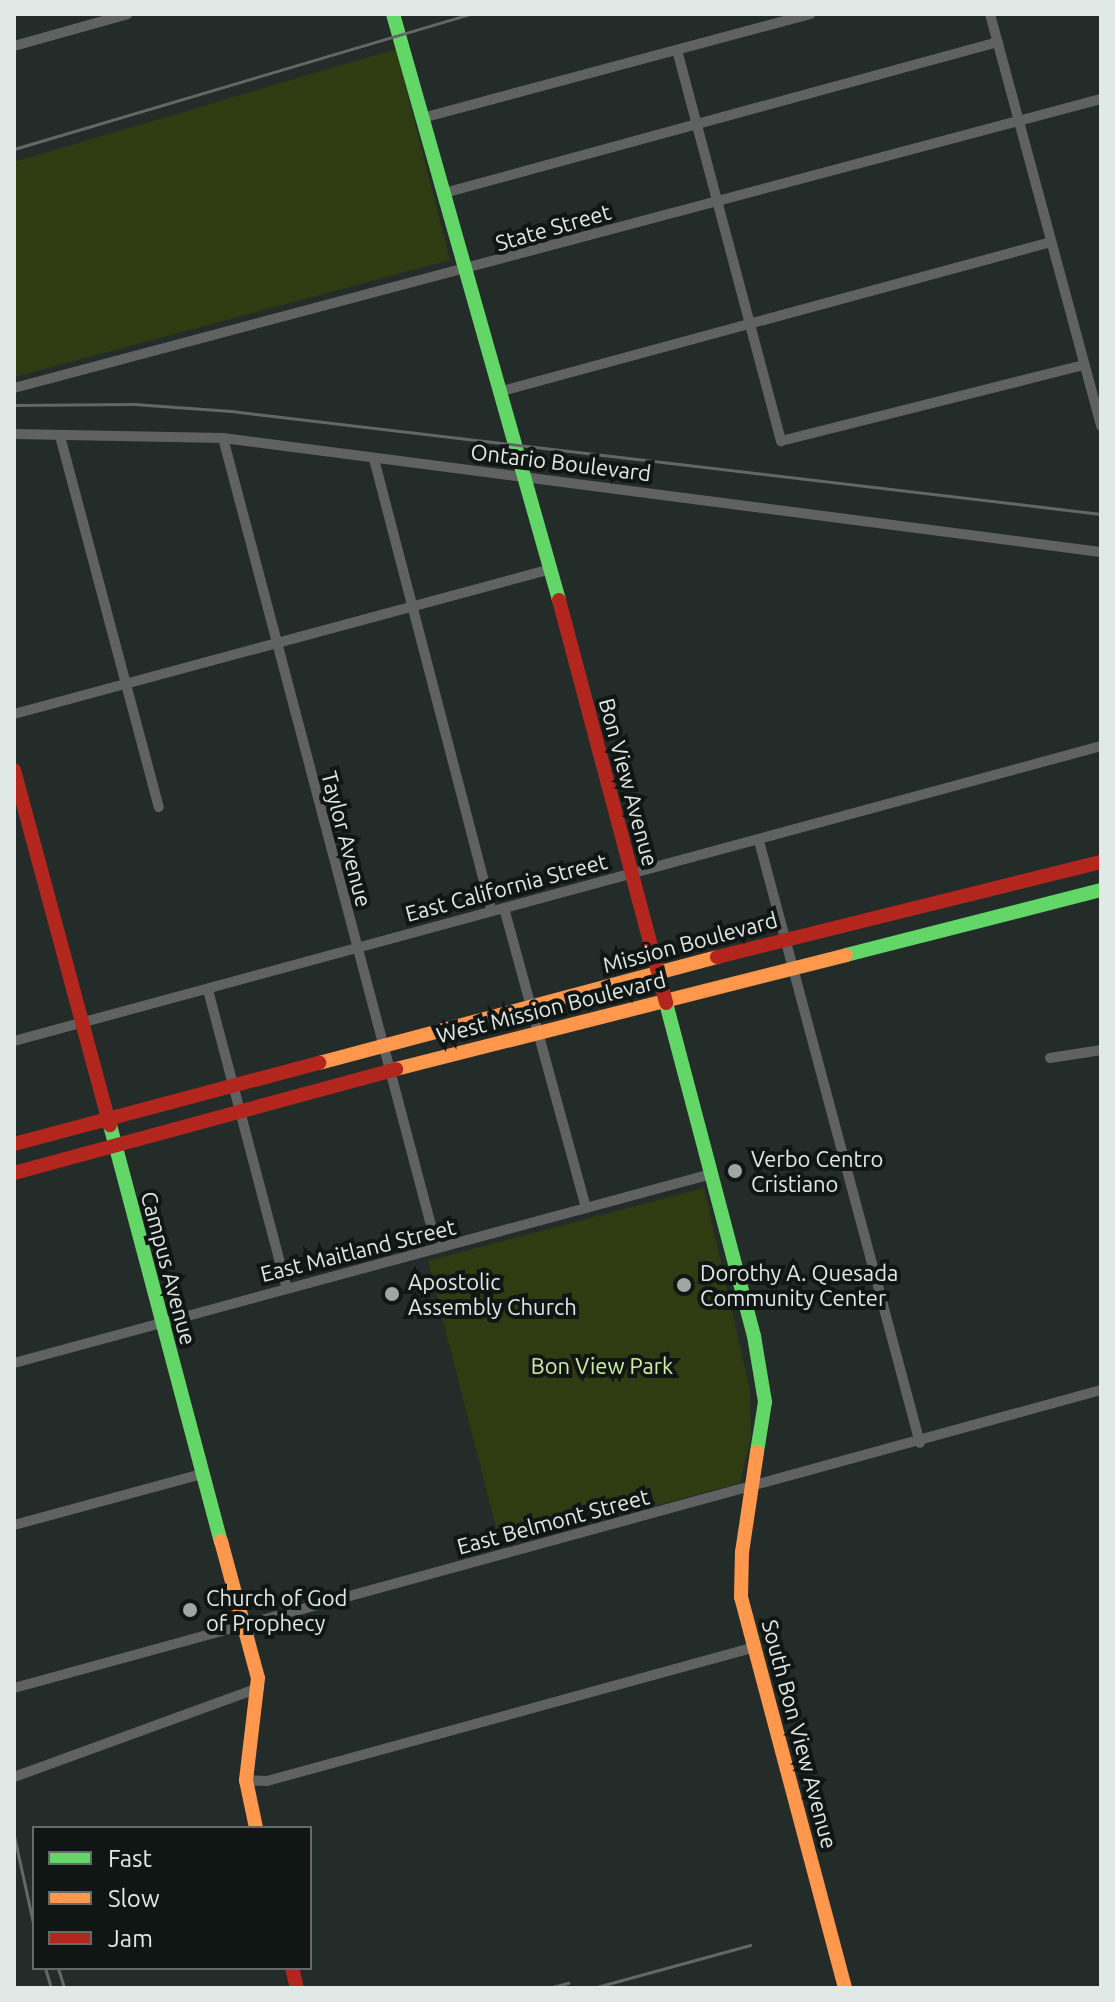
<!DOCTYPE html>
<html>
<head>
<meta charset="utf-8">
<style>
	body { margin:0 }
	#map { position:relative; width:1115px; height:2002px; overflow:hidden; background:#242c2a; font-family:Ubuntu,sans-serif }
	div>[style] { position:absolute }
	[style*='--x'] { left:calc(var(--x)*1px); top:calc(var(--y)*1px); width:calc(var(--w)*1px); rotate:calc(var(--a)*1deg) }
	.green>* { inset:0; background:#2f3c12 }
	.street>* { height:10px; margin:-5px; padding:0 5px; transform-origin:5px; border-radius:5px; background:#5f6260 }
	.fast>* { height:14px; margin:-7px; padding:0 7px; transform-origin:7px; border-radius:7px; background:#63d668 }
	.slow>* { height:14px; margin:-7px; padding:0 7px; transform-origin:7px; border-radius:7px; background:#ff974d }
	.jam>* { height:14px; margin:-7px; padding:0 7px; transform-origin:7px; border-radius:7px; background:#b3261e }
	.rail>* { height:3px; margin:-1.5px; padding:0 1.5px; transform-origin:1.5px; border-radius:1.5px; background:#636866 }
	.dots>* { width:22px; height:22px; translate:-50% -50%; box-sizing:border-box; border:4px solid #101614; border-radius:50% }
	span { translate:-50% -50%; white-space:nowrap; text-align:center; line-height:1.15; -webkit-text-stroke:8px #101614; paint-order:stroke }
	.street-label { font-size:22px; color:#e0e9e6 }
	.poi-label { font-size:22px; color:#e0e9e6 }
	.left { translate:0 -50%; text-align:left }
	.park-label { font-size:22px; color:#d4efa1 }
	.frame { position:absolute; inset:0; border:16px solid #e0e9e6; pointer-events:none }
	.legend { position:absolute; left:32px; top:1826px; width:280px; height:144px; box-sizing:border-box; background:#101614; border:2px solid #636a68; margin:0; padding:10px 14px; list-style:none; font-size:24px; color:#e0e9e6 }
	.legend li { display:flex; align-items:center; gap:16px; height:40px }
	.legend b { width:40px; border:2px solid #636a68 }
</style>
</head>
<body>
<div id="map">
	<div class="green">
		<i style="clip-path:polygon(396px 49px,450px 260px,14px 377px,14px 162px)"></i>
		<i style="clip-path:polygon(704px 1188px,750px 1390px,751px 1437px,740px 1483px,501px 1547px,428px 1261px)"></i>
	</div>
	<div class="street">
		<i style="--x:990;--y:14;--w:427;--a:74.9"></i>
		<i style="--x:14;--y:46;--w:118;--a:-15.7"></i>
		<i style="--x:677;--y:50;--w:405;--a:75.1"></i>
		<i style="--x:781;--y:441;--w:312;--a:-14.1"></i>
		<i style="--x:426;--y:117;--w:398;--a:-15"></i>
		<i style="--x:448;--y:192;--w:570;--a:-15.26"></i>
		<i style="--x:14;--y:388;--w:1125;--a:-14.89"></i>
		<i style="--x:502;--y:391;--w:569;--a:-15.18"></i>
		<i style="--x:14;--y:434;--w:209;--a:1.1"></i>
		<i style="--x:223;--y:438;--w:885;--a:7.4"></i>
		<i style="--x:60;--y:436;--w:384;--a:75.1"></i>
		<i style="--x:223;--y:438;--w:838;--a:75.2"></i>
		<i style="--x:374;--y:459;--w:467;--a:75.4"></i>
		<i style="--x:14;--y:714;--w:556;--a:-15.11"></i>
		<i style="--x:759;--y:841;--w:623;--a:75.03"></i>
		<i style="--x:504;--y:908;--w:311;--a:74.7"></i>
		<i style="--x:208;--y:990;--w:308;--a:75.2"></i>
		<i style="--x:14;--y:1041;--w:1126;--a:-15.18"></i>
		<i style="--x:1050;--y:1058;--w:52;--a:-8.9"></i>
		<i style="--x:14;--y:1363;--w:722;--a:-15.17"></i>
		<i style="--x:14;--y:1525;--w:195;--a:-15.2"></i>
		<i style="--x:14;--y:1688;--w:1127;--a:-15.33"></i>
		<i style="--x:14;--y:1777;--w:261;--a:-20"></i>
		<i style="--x:246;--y:1780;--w:21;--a:3"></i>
		<i style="--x:267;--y:1781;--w:503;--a:-15.34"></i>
	</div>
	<div class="fast">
		<i style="--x:393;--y:14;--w:609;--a:74.18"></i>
		<i style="--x:846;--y:955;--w:263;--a:-14.3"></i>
		<i style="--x:666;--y:1003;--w:344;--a:75.2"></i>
		<i style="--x:754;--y:1336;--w:67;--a:80.5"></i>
		<i style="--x:765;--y:1402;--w:51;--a:99.1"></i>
		<i style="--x:110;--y:1125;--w:431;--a:75.1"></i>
	</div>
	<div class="slow">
		<i style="--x:319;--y:1063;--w:412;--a:-14.9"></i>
		<i style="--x:396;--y:1069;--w:464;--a:-14.2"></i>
		<i style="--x:757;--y:1452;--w:101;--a:98.5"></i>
		<i style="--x:742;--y:1552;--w:45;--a:91.3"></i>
		<i style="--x:741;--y:1597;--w:405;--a:75.1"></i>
		<i style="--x:221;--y:1541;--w:142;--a:74.9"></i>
		<i style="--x:258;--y:1678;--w:103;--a:96.7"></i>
		<i style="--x:246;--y:1780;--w:49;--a:78.2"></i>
	</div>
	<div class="jam">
		<i style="--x:559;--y:600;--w:417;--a:75.1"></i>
		<i style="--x:14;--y:770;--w:368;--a:74.9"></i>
		<i style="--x:717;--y:957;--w:396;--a:-13.9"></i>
		<i style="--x:14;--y:1144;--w:316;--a:-14.9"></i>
		<i style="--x:14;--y:1173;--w:396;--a:-15.2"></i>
		<i style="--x:292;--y:1968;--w:21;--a:76"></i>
	</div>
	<div class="rail">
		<i style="--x:14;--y:149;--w:475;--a:-16.5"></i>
		<i style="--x:14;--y:405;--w:120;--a:-0.5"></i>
		<i style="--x:134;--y:404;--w:97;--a:4.1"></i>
		<i style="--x:231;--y:411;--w:876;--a:6.75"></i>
		<i style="--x:14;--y:1836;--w:93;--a:77.6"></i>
		<i style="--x:45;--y:1968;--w:21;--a:73"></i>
		<i style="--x:58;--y:1968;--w:21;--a:73"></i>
		<i style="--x:549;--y:1988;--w:20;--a:-15"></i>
		<i style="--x:593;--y:1988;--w:163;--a:-15.3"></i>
	</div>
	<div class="dots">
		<i style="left:735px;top:1171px;background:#9ea7a4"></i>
		<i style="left:684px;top:1285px;background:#9ea7a4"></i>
		<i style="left:392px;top:1294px;background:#9ea7a4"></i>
		<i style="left:190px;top:1610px;background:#9ea7a4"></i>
	</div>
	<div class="street-label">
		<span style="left:553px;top:227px;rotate:-16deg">State Street</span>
		<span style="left:561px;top:462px;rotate:7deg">Ontario Boulevard</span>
		<span style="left:629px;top:782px;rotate:75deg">Bon View Avenue</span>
		<span style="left:347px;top:839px;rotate:75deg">Taylor Avenue</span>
		<span style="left:506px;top:887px;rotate:-15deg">East California Street</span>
		<span style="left:690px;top:942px;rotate:-15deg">Mission Boulevard</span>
		<span style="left:551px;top:1007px;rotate:-14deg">West Mission Boulevard</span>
		<span style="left:358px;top:1250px;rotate:-14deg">East Maitland Street</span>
		<span style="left:169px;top:1268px;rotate:75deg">Campus Avenue</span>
		<span style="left:553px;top:1521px;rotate:-15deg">East Belmont Street</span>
		<span style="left:800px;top:1734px;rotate:75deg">South Bon View Avenue</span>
	</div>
	<div class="poi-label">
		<span class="left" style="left:751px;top:1171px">Verbo Centro<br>Cristiano</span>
		<span class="left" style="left:700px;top:1285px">Dorothy A. Quesada<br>Community Center</span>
		<span class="left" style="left:408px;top:1294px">Apostolic<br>Assembly Church</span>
		<span class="left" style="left:206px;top:1610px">Church of God<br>of Prophecy</span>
	</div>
	<div class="park-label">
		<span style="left:602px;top:1366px">Bon View Park</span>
	</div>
	<div class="frame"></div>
	<ul class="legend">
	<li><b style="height:10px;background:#63d668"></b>Fast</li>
	<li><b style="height:10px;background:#ff974d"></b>Slow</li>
	<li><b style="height:10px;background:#b3261e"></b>Jam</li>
	</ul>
</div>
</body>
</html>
